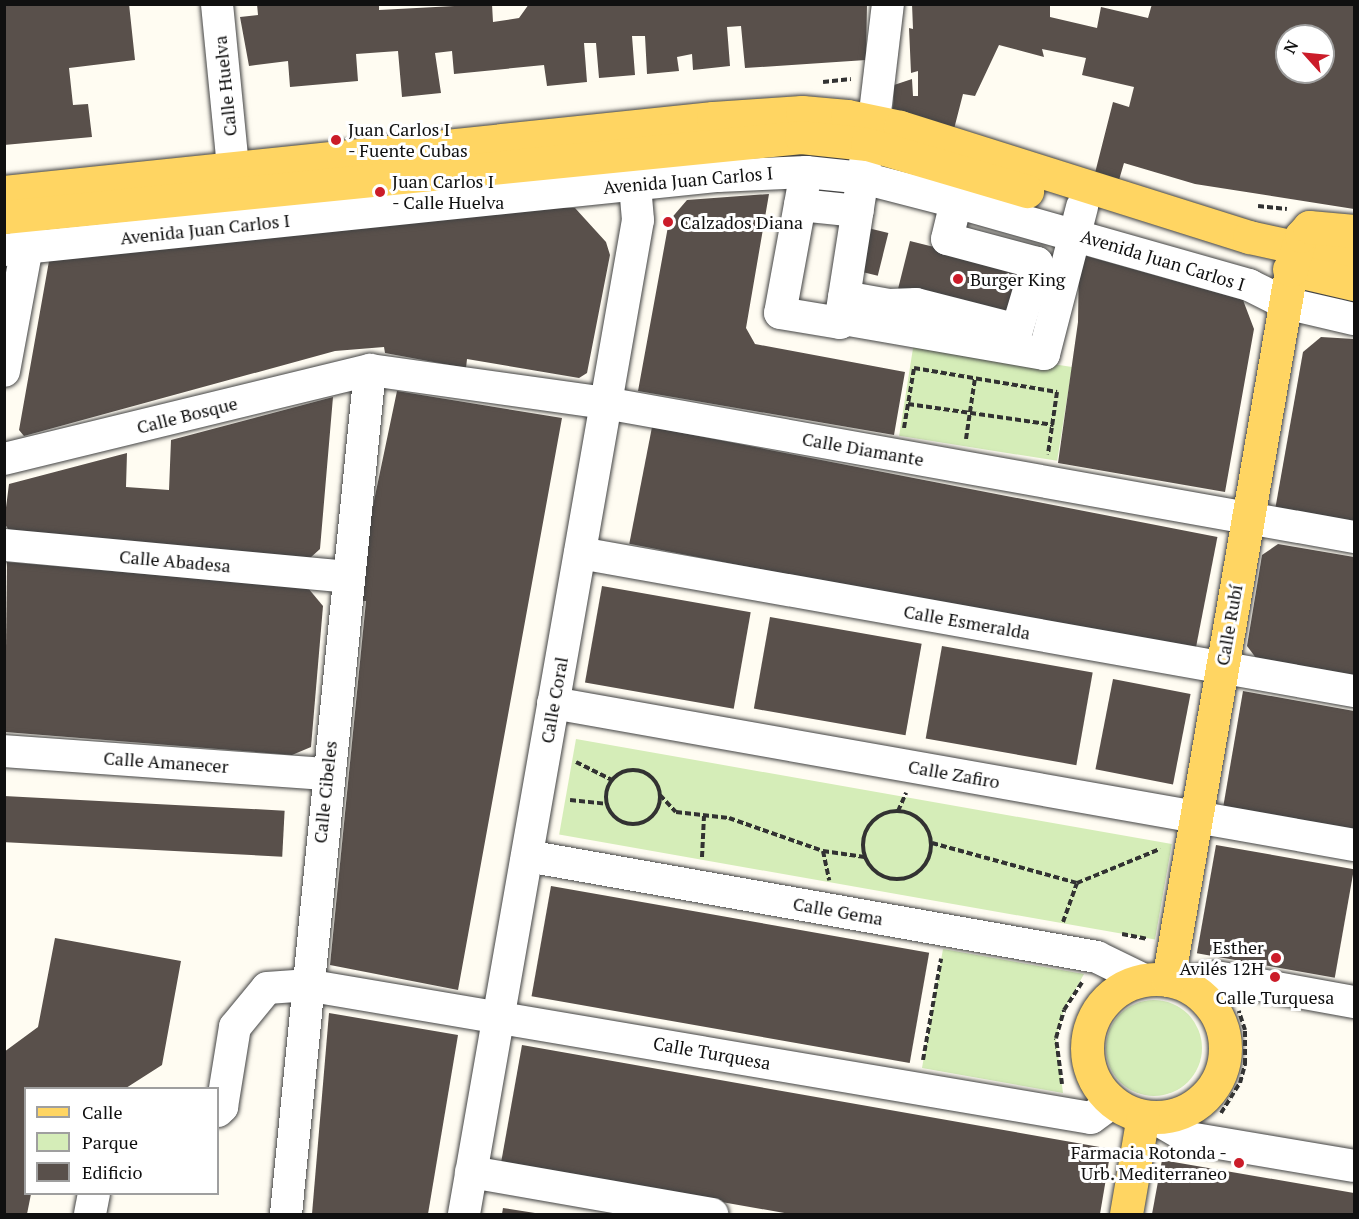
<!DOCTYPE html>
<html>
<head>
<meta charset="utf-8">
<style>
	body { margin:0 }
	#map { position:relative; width:1359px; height:1219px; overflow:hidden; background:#fffcf2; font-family:"PT Serif",serif }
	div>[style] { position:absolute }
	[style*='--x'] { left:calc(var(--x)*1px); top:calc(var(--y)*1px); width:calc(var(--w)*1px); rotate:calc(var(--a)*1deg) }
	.green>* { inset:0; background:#d5edb8; transform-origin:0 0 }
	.round { border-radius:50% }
	.building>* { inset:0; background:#59504b; transform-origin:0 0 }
	.path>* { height:4px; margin-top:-2px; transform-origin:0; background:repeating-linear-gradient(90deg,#323232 0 6px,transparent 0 9px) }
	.path>.ring { margin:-2px; padding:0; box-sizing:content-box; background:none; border:4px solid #323232; border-radius:50% }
	.roads { filter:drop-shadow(0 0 2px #434343) drop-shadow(0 0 2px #434343) }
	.minor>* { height:32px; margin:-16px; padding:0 16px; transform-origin:16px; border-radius:16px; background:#fff }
	.major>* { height:33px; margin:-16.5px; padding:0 16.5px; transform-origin:16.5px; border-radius:16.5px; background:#ffd562 }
	.major>.ring { margin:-16.5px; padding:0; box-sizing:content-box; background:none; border:33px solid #ffd562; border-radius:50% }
	.dots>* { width:16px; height:16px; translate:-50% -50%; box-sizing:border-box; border:3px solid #fff; border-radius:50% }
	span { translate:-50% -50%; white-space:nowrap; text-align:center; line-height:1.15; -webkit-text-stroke:6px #fff; paint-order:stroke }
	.street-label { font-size:18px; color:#101010 }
	.poi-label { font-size:18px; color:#101010 }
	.left { translate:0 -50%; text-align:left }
	.right { translate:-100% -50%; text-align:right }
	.frame { position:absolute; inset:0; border:6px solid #101010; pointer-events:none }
	.legend { position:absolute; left:24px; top:1087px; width:195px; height:108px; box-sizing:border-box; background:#fff; border:2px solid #9f9f9f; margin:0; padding:8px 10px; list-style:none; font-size:18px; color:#101010 }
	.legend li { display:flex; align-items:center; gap:12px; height:30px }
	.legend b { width:30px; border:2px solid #9f9f9f }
	.north { position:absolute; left:1275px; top:24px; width:60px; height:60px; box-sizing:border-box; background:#fff; border:2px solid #9f9f9f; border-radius:50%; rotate:297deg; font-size:16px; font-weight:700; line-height:24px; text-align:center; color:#101010 }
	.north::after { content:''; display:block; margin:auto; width:21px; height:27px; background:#cb1c29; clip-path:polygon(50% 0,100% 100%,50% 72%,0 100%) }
</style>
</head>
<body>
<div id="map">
	<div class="green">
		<i style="left:914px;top:342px;width:160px;height:95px;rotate:9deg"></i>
		<i style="left:576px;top:739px;width:605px;height:97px;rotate:10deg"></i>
		<i style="clip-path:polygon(943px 949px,1084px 974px,1064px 1010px,1056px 1038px,1063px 1093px,922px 1068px)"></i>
		<i class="round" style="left:1106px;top:1000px;width:96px;height:96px"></i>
	</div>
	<div class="building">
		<i style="clip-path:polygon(129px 4px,135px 60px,69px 68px,73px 105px,88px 104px,92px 137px,4px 145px,4px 6px)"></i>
		<i style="clip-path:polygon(257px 4px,379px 4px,379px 10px,492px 4px,493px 22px,519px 18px,529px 4px,867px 4px,866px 60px,745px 68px,741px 26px,727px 27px,730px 66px,693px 70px,692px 54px,677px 57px,679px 71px,647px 74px,645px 36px,632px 36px,635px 75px,599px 78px,596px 43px,584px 43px,587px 82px,547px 86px,544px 65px,454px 74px,452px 51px,435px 53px,441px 93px,402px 97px,398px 51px,356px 54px,358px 81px,290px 87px,288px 61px,249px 66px,240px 17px,258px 15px)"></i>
		<i style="clip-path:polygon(evenodd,912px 4px,1050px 4px,1050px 17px,1097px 28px,1101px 7px,1148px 18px,1152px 4px,1354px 4px,1354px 209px,1195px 184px,1124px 163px,1119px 180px,1095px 173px,1113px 102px,1129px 107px,1134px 87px,1082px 75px,1086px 58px,1042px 49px,1044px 57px,999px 45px,975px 96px,963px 94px,954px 129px,893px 109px,894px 85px,912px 79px,913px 96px,918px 96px,918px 71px,911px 73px,909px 28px,913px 29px,912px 4px,1287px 36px,1323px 36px,1323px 72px,1287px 72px,1287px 36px)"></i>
		<i style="clip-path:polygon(769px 194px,746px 328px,755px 344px,905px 372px,894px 435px,638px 391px,669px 221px,687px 200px)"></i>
		<i style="clip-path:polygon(540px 208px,575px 208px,606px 242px,610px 255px,587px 373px,579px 378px,467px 359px,466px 368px,385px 353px,384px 347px,335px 351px,24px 436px,19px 430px,49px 261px)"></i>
		<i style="left:868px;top:228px;width:21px;height:44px;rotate:14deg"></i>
		<i style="left:910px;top:241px;width:112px;height:49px;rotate:14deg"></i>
		<i style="clip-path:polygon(1079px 254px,1243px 300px,1254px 329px,1225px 492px,1058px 463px,1078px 322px)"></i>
		<i style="clip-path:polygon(1321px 337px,1354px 339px,1354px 524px,1275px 510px,1303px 352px)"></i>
		<i style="clip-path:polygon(397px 391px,562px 418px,458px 990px,330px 965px,366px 601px,353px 601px)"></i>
		<i style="clip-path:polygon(333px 397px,320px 549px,310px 558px,11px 533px,4px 523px,9px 484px,127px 453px,126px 487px,169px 490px,171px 440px)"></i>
		<i style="left:652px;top:427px;width:576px;height:119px;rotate:11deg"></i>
		<i style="clip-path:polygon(1278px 544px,1354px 557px,1354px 678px,1259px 662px,1247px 646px,1262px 555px)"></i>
		<i style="clip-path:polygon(7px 562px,308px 588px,323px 606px,311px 747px,292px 755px,5px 732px)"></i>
		<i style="left:602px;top:586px;width:151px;height:98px;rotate:10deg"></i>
		<i style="left:770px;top:617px;width:154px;height:93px;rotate:10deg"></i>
		<i style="left:942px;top:646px;width:153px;height:94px;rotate:10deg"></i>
		<i style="left:1113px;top:679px;width:79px;height:92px;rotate:11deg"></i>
		<i style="clip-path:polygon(1243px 691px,1354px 711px,1354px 831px,1223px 808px)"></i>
		<i style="left:4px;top:796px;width:281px;height:46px;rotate:3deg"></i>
		<i style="left:1216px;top:845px;width:140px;height:110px;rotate:10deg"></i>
		<i style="left:551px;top:886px;width:384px;height:112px;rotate:10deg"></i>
		<i style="clip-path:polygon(55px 938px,181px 961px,162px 1065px,126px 1088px,26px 1088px,26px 1194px,31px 1194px,27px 1214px,4px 1214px,4px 1052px,38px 1027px)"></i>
		<i style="clip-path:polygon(329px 1013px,458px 1035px,428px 1214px,312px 1214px)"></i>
		<i style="clip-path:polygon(522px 1045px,1111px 1149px,1100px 1214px,790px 1214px,501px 1163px)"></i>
		<i style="clip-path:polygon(1162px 1160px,1354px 1193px,1354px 1214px,1152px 1214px)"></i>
		<i style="clip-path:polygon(503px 1208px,535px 1213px,535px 1214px,502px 1214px)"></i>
	</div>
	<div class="path">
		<i style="--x:823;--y:82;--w:28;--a:-6"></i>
		<i style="--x:1258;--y:206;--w:29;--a:6"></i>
		<i style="--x:908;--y:404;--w:147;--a:8.2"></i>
		<i style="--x:904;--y:428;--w:61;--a:-80.5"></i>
		<i style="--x:914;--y:368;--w:145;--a:9.5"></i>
		<i style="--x:1057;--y:392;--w:63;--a:98.3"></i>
		<i style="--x:966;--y:439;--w:62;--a:-81.6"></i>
		<i style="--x:576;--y:762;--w:40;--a:26.6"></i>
		<i class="ring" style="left:606px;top:770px;width:50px;height:50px"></i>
		<i style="--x:660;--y:795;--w:23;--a:47"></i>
		<i style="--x:676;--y:812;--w:53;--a:6.5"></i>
		<i style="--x:729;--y:818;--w:100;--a:19.3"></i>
		<i style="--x:823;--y:851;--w:42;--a:8.1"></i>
		<i style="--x:570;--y:800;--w:37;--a:6"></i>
		<i class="ring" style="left:863px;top:811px;width:64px;height:64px"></i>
		<i style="--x:898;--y:811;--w:20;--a:-66"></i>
		<i style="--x:932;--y:843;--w:150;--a:15.4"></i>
		<i style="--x:823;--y:851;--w:30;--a:78"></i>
		<i style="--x:702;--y:857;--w:41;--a:-87.2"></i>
		<i style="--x:1063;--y:922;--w:41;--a:-70.3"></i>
		<i style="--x:1077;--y:883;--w:90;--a:-22.3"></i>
		<i style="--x:1122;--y:934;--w:25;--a:11"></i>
		<i style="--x:923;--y:1060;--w:103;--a:-79.9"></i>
		<i style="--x:1062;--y:1084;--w:46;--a:-97.4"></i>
		<i style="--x:1056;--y:1038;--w:29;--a:-74"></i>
		<i style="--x:1064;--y:1010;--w:33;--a:-57"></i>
		<i style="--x:1221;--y:1113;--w:36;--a:-58"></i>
		<i style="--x:1240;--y:1083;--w:20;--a:-75"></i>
		<i style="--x:1245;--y:1064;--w:34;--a:-90"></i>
		<i style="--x:1245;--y:1030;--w:20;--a:-108"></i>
	</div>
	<div class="roads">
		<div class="minor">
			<i style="--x:217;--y:4;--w:165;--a:84.4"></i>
			<i style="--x:874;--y:121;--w:118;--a:-83.2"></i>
			<i style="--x:806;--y:172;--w:143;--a:100.4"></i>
			<i style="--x:780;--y:313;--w:61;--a:9.5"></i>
			<i style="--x:840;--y:323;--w:168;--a:-81.1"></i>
			<i style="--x:800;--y:205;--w:58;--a:5.9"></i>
			<i style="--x:4;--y:250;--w:718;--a:-5.92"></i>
			<i style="--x:718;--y:176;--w:88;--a:-2.6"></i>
			<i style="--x:806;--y:172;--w:57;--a:6"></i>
			<i style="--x:863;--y:178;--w:96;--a:14.5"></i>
			<i style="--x:956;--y:202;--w:305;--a:15.8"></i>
			<i style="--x:1249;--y:285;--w:40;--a:26.6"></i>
			<i style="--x:1285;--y:303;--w:71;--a:13.1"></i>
			<i style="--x:844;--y:297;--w:46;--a:10.1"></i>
			<i style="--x:889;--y:305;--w:27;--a:-2"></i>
			<i style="--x:916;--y:304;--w:104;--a:14.4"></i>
			<i style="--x:1017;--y:330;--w:70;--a:-73.4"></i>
			<i style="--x:1037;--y:263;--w:93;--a:-165.1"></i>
			<i style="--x:947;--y:239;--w:60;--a:-76.4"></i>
			<i style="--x:849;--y:320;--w:198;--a:9.9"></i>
			<i style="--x:1044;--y:354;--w:152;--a:-75.5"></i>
			<i style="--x:4;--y:371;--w:126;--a:-79.5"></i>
			<i style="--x:27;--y:247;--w:20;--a:-93"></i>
			<i style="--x:4;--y:459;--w:377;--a:-13.7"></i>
			<i style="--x:370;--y:370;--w:237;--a:8"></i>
			<i style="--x:605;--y:403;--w:761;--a:10.14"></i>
			<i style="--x:4;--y:545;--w:343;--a:5.3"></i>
			<i style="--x:580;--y:553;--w:786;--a:10.11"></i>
			<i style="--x:553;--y:703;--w:813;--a:10.05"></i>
			<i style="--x:4;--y:751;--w:324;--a:4.1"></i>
			<i style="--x:527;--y:856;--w:579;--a:10.05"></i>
			<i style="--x:1097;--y:957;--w:52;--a:26.1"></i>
			<i style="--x:1179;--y:983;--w:37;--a:-9"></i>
			<i style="--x:1216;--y:977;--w:140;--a:10.3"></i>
			<i style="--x:218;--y:1111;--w:6;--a:-45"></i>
			<i style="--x:222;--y:1107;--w:81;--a:-80.8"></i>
			<i style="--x:235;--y:1027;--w:50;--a:-50.6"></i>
			<i style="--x:267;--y:988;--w:39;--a:-4"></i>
			<i style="--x:306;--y:985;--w:796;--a:9.62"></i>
			<i style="--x:1091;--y:1118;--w:27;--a:-36"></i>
			<i style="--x:1153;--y:1117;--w:42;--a:30.3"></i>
			<i style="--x:1189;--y:1138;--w:167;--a:9.6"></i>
			<i style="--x:471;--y:1172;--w:245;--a:9.9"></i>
			<i style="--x:90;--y:1214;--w:20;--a:-79"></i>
			<i style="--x:286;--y:1214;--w:848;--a:-84.32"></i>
			<i style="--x:464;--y:1214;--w:1009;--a:-80.07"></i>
			<i style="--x:638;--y:220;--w:57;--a:-95"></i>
		</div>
		<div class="major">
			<i style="--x:4;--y:192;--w:713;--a:-5.96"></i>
			<i style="--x:713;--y:118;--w:89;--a:-3.9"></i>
			<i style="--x:802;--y:112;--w:45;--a:5.1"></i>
			<i style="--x:847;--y:116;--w:54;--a:11.7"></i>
			<i style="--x:900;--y:127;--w:366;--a:17.5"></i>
			<i style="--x:1249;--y:237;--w:107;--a:12.4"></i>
			<i style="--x:4;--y:217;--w:801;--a:-5.73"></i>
			<i style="--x:801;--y:137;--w:66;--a:6.1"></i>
			<i style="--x:867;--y:144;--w:167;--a:16.4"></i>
			<i style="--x:1289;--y:269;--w:67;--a:13"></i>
			<i class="ring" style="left:1087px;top:979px;width:105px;height:105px"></i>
			<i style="--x:1168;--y:980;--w:721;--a:-80.17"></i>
			<i style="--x:1291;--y:270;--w:35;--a:-74"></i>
			<i style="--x:1301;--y:236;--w:12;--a:-48"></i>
			<i style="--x:1309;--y:227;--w:45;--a:5.1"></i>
			<i style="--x:1126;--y:1214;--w:99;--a:-80.2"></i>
		</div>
	</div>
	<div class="dots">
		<i style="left:336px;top:140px;background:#cb1c29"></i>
		<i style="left:380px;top:192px;background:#cb1c29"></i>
		<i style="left:668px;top:222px;background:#cb1c29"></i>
		<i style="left:958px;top:279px;background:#cb1c29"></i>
		<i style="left:1276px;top:958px;background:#cb1c29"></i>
		<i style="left:1275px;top:977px;background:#cb1c29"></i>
		<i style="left:1239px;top:1163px;background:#cb1c29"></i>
	</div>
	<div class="street-label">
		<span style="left:225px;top:86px;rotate:-96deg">Calle Huelva</span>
		<span style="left:688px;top:180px;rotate:-5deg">Avenida Juan Carlos I</span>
		<span style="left:205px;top:229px;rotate:-6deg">Avenida Juan Carlos I</span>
		<span style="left:1163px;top:260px;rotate:17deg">Avenida Juan Carlos I</span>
		<span style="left:187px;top:415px;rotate:-14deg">Calle Bosque</span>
		<span style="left:863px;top:449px;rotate:10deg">Calle Diamante</span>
		<span style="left:175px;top:561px;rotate:5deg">Calle Abadesa</span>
		<span style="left:967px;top:622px;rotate:10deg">Calle Esmeralda</span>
		<span style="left:1229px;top:625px;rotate:-80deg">Calle Rubí</span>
		<span style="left:554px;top:700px;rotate:-80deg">Calle Coral</span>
		<span style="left:166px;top:762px;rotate:4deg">Calle Amanecer</span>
		<span style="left:954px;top:774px;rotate:10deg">Calle Zafiro</span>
		<span style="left:325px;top:792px;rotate:-84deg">Calle Cibeles</span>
		<span style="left:838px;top:911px;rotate:10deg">Calle Gema</span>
		<span style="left:712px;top:1053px;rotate:10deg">Calle Turquesa</span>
	</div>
	<div class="poi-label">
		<span class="left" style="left:348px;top:140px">Juan Carlos I<br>- Fuente Cubas</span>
		<span class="left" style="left:392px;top:192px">Juan Carlos I<br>- Calle Huelva</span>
		<span class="left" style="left:680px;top:222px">Calzados Diana</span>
		<span class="left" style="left:970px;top:279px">Burger King</span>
		<span class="right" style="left:1264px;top:958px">Esther<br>Avilés 12H</span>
		<span style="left:1275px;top:997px">Calle Turquesa</span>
		<span class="right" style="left:1227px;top:1163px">Farmacia Rotonda -<br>Urb. Mediterraneo</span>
	</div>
	<div class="frame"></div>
	<ul class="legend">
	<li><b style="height:8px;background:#ffd562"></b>Calle</li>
	<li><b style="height:16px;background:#d5edb8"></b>Parque</li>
	<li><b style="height:16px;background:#59504b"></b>Edificio</li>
	</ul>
	<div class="north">N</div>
</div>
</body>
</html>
